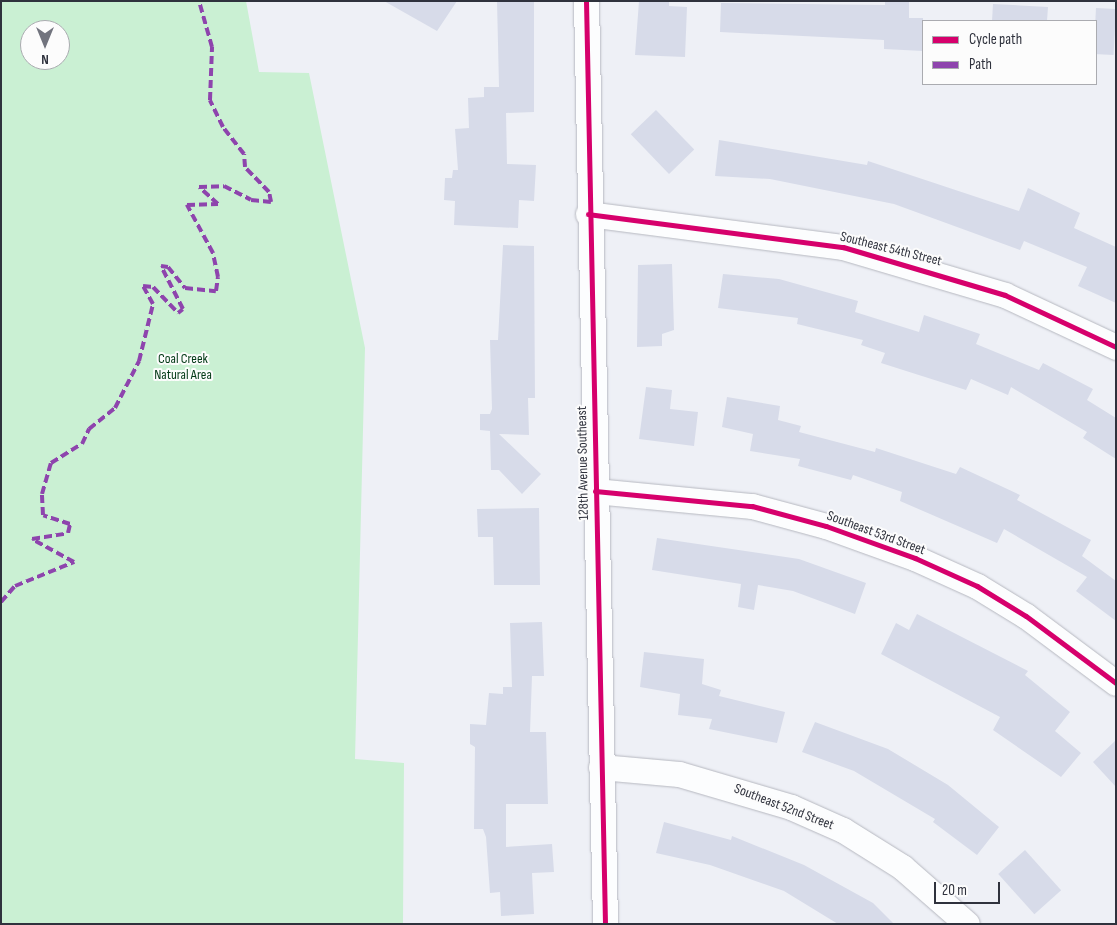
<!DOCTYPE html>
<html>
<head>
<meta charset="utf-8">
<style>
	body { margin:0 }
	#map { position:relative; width:1117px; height:925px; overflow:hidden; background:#eef0f6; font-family:"Sofia Sans Condensed",sans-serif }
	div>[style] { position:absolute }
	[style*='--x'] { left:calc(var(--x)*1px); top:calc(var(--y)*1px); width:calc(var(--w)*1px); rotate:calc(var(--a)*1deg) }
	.green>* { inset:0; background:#caf0d3 }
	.building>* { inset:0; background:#d7dbe9; transform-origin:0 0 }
	.roads { filter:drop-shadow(0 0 1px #b6b8c0) drop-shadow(0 0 1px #b6b8c0) }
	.minor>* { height:25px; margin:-12.5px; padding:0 12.5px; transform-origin:12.5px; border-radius:12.5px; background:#fcfdfe }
	.quiet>* { height:4px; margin-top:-2px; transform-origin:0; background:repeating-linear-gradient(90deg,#8e44ad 0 8px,transparent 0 12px) }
	.cycleway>* { height:5px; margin:-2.5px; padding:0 2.5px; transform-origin:2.5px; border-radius:2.5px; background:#d6006c }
	span { translate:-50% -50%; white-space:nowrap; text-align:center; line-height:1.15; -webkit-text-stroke:4px #fcfcfc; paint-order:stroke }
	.street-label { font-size:14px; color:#2f323d }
	.park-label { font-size:14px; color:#023915 }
	.frame { position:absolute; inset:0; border:2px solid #2f323d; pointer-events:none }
	.legend { position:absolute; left:922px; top:20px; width:175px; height:65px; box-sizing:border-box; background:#fcfcfc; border:1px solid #aaabb0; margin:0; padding:6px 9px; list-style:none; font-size:15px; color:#2f323d }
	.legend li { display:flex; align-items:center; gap:10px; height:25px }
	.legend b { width:25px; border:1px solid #aaabb0 }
	.north { position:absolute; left:20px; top:20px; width:50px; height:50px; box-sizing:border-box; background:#fcfcfc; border:1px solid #aaabb0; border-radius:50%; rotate:180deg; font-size:14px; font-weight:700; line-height:20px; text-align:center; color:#2f323d }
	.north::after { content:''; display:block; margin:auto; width:18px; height:22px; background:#72747e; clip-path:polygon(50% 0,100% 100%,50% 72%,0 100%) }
	.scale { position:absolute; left:934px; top:882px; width:66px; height:22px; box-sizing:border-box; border:2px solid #2f323d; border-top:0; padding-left:6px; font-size:15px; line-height:18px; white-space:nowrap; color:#2f323d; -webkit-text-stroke:4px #fcfcfc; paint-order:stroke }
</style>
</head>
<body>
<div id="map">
	<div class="green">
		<i style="clip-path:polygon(evenodd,1px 1px,246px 1px,259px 72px,309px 73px,365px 348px,355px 759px,404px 763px,403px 924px,1px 924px,1px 1px,30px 30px,60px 30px,60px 60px,30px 60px,30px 30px)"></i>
	</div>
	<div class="building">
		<i style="clip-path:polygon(384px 1px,457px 1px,437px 31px)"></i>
		<i style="clip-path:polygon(497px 1px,534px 1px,534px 112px,506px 113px,507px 164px,536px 165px,534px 201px,519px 200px,518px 228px,454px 225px,455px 201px,444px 200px,445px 178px,452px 178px,453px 170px,458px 170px,455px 129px,469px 128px,468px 98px,484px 97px,484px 87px,499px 87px)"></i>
		<i style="clip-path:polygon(639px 1px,669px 1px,669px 6px,687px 7px,685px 57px,635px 55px)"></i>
		<i style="clip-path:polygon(885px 1px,909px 2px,909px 18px,923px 18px,923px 51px,884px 49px,884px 40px,720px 32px,721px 3px,885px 5px)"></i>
		<i style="clip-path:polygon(993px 4px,1048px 7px,1047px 21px,992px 21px)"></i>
		<i style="left:1096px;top:8px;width:20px;height:46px;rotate:3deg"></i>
		<i style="left:656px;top:110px;width:55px;height:35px;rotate:46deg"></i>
		<i style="clip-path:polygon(719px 140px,867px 165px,868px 161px,1019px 211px,1028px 188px,1080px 213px,1074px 228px,1116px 247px,1116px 303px,1078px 286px,1087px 267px,1024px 241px,1020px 250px,894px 204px,770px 179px,715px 176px)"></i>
		<i style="clip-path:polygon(503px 245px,534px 246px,535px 398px,528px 398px,529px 435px,499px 434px,541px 474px,522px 494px,499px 470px,491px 470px,490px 431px,480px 430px,480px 414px,490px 414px,492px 409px,490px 340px,498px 340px)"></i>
		<i style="clip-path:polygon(672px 264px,674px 330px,662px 334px,662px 346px,637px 347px,638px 265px)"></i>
		<i style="clip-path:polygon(723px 274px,779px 279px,858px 301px,855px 312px,919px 332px,924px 315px,980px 334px,976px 344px,1039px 370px,1043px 363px,1093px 389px,1087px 400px,1116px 418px,1116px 459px,1083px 438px,1087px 432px,1011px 387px,1008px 395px,971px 379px,966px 390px,881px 363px,885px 353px,861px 345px,863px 340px,797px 324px,798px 318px,718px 308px)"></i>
		<i style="clip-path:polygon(646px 387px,672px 390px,670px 409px,698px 412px,694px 446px,639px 439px)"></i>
		<i style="clip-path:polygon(727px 397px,780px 406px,778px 420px,801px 426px,799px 432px,875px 452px,876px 448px,956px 474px,960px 467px,1020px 495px,1017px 500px,1091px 540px,1082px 556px,1116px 581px,1116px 621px,1076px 591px,1087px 577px,1004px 529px,997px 543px,900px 501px,902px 492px,853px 475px,851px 480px,798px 466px,800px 459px,750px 451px,753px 434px,722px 427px)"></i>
		<i style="clip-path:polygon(539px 508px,540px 585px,494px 585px,493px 537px,478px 537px,477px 509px)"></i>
		<i style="clip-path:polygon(657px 538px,799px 559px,866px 583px,855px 614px,793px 591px,758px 585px,754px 610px,738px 607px,741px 584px,652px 570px)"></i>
		<i style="clip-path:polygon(917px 614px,1028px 671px,1025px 675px,1070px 712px,1055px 731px,1081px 753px,1061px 777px,993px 730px,1000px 717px,881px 654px,896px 623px,909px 630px)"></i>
		<i style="clip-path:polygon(542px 622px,544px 676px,532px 676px,530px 732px,546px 732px,548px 804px,506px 804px,506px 847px,552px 844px,554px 872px,532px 873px,534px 914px,501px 916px,500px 892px,490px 893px,486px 837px,483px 829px,474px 829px,475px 747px,470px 744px,470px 724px,486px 725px,489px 693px,503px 694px,503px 687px,512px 687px,510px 623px)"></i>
		<i style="clip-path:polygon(644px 652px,704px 659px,702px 684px,721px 690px,719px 696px,785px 712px,777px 743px,709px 729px,712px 719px,678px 715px,680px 694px,640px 687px)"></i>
		<i style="clip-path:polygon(815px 722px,888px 749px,948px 785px,999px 827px,977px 855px,933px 822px,935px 819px,854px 771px,802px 752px)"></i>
		<i style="clip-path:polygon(1116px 740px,1116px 787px,1093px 762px)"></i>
		<i style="clip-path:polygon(664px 822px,731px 840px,732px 836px,804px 865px,873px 903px,894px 924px,838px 924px,784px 891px,710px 865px,656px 853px)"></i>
		<i style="left:1025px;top:850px;width:54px;height:36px;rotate:48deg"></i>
	</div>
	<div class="roads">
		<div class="minor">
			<i style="--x:586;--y:1;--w:923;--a:88.82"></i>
			<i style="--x:588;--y:214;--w:257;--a:7.4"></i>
			<i style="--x:843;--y:247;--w:169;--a:16.5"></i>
			<i style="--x:1005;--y:295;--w:123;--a:25.1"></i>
			<i style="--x:595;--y:491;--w:158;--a:5.5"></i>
			<i style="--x:752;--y:506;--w:77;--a:15.1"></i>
			<i style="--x:826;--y:526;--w:95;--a:19.8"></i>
			<i style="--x:915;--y:558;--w:68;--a:24.3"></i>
			<i style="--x:977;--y:586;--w:57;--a:31.5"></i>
			<i style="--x:1026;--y:616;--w:112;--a:36.7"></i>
			<i style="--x:601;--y:767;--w:78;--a:5.1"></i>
			<i style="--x:679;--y:774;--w:117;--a:16.4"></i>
			<i style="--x:791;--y:807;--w:57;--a:23.9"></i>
			<i style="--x:843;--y:830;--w:70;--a:32.1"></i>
			<i style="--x:902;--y:867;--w:86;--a:41.2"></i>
		</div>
	</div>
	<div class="quiet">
		<i style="--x:1;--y:602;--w:21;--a:-49"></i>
		<i style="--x:15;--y:586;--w:64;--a:-22.1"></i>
		<i style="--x:74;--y:562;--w:48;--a:-151.3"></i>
		<i style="--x:32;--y:539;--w:36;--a:-9"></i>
		<i style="--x:68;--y:533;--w:9;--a:-77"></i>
		<i style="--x:70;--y:524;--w:28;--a:-162"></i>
		<i style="--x:43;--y:515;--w:21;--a:-93"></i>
		<i style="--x:42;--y:494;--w:32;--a:-74"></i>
		<i style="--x:51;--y:463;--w:36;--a:-32"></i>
		<i style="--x:82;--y:444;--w:17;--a:-65"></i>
		<i style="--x:89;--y:429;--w:33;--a:-39"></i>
		<i style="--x:115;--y:408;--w:53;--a:-62.9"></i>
		<i style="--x:139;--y:361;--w:59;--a:-76.2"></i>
		<i style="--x:153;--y:304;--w:21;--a:-119"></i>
		<i style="--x:143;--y:286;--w:10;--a:6"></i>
		<i style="--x:153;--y:287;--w:36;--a:46"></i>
		<i style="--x:178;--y:313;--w:6;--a:-39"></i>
		<i style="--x:183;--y:309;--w:48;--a:-117.1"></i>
		<i style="--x:161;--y:266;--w:7;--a:8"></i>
		<i style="--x:168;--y:267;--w:27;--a:51"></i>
		<i style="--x:185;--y:288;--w:31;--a:6"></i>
		<i style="--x:216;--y:291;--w:14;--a:-82"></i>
		<i style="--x:218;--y:277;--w:25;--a:-102"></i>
		<i style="--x:213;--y:253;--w:55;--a:-118.4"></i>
		<i style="--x:187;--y:205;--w:31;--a:-2"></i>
		<i style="--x:218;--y:204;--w:25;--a:-138"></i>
		<i style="--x:199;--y:187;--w:25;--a:-2"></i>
		<i style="--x:224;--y:186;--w:30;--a:27"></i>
		<i style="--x:251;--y:200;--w:20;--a:6"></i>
		<i style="--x:271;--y:202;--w:10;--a:-101"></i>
		<i style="--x:269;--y:192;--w:35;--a:-134"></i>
		<i style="--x:245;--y:167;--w:13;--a:-94"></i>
		<i style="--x:244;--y:154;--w:34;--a:-128"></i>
		<i style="--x:223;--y:127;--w:30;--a:-116"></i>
		<i style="--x:210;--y:100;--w:53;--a:-87.8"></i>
		<i style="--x:212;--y:47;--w:48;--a:-105.8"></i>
	</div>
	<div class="cycleway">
		<i style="--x:586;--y:1;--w:923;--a:88.82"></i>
		<i style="--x:588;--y:214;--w:257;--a:7.4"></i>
		<i style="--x:843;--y:247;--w:169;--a:16.5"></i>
		<i style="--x:1005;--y:295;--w:123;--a:25.1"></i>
		<i style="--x:595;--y:491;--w:158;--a:5.5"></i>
		<i style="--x:752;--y:506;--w:77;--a:15.1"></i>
		<i style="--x:826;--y:526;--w:95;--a:19.8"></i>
		<i style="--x:915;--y:558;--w:68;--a:24.3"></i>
		<i style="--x:977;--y:586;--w:57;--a:31.5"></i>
		<i style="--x:1026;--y:616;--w:112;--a:36.7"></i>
	</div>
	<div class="street-label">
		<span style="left:891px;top:249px;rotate:14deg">Southeast 54th Street</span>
		<span style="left:583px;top:463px;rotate:-91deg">128th Avenue Southeast</span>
		<span style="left:876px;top:533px;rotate:20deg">Southeast 53rd Street</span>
		<span style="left:784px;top:807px;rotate:21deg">Southeast 52nd Street</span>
	</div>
	<div class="park-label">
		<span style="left:183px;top:367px">Coal Creek<br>Natural Area</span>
	</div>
	<div class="frame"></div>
	<ul class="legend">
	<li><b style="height:6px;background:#d6006c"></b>Cycle path</li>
	<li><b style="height:6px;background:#8e44ad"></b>Path</li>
	</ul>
	<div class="north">N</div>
	<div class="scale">20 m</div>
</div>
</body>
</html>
